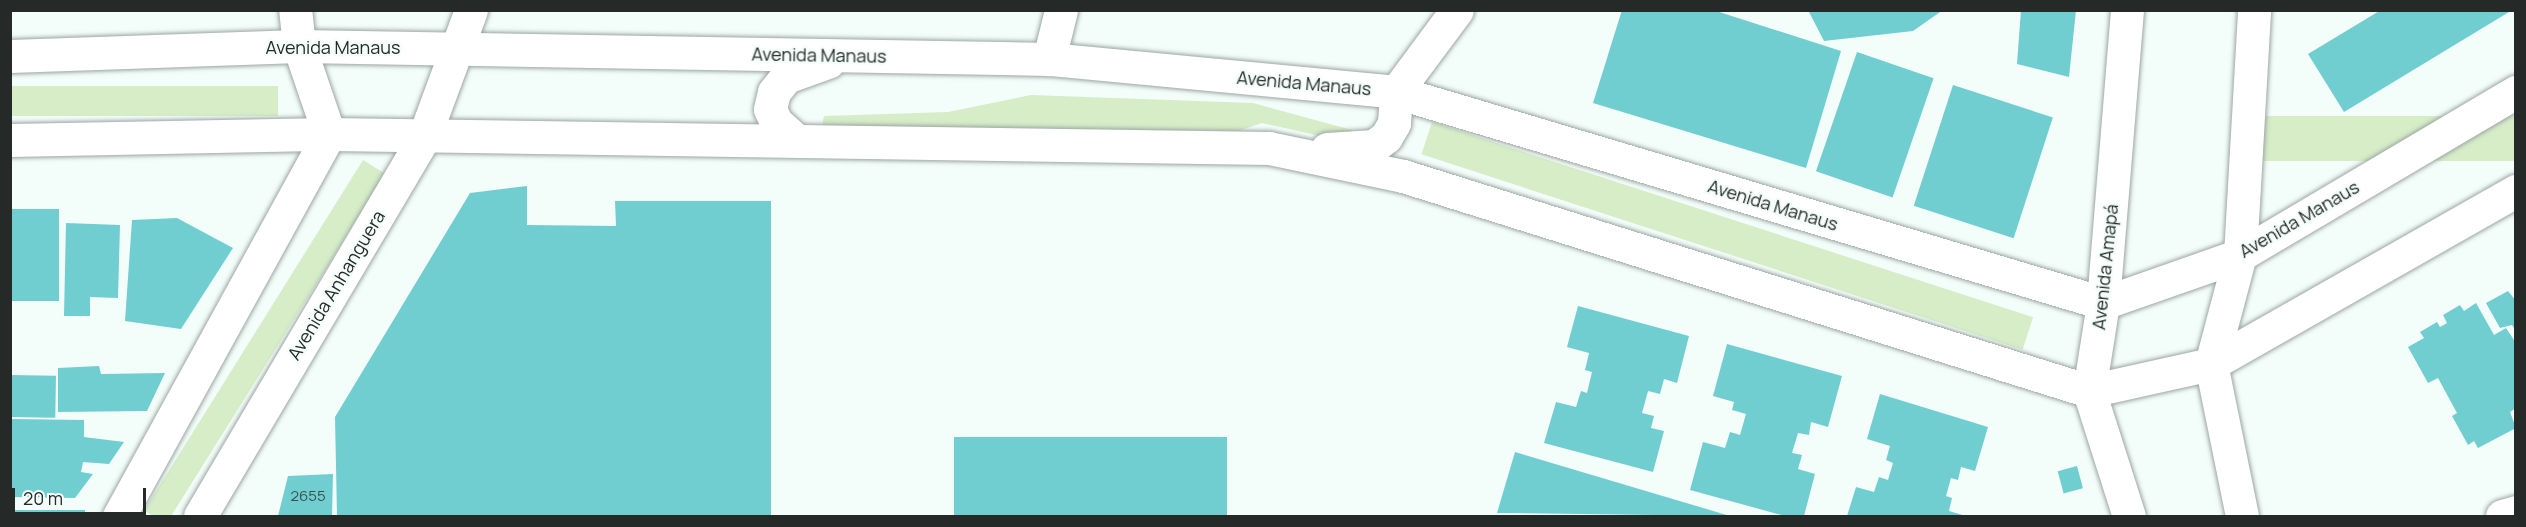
<!DOCTYPE html>
<html>
<head>
<meta charset="utf-8">
<style>
	body { margin:0 }
	#map { position:relative; width:2526px; height:527px; overflow:hidden; background:#f3fdfa; font-family:Manrope,sans-serif }
	div>[style] { position:absolute }
	[style*='--x'] { left:calc(var(--x)*1px); top:calc(var(--y)*1px); width:calc(var(--w)*1px); rotate:calc(var(--a)*1deg) }
	.green>* { inset:0; background:#d6edc8; transform-origin:0 0 }
	.building>* { inset:0; background:#71ced0; transform-origin:0 0 }
	.roads { filter:drop-shadow(0 0 2px #9ca6a3) drop-shadow(0 0 2px #9ca6a3) }
	.minor>* { height:33px; margin:-16.5px; padding:0 16.5px; transform-origin:16.5px; border-radius:16.5px; background:#fff }
	.tertiary>* { height:33px; margin:-16.5px; padding:0 16.5px; transform-origin:16.5px; border-radius:16.5px; background:#fff }
	span { translate:-50% -50%; white-space:nowrap; text-align:center; line-height:1.15; -webkit-text-stroke:4.5px #f3fdfa; paint-order:stroke }
	.number-label { font-size:15px; color:#385251 }
	.number-label span { -webkit-text-stroke-width:0 }
	.street-label { font-size:18px; color:#252927 }
	.frame { position:absolute; inset:0; border:12px solid #252927; pointer-events:none }
	.scale { position:absolute; left:12px; top:488px; width:134px; height:27px; box-sizing:border-box; border:3px solid #252927; border-top:0; padding-left:8px; font-size:18px; line-height:21px; white-space:nowrap; color:#252927; -webkit-text-stroke:4px #f3fdfa; paint-order:stroke }
</style>
</head>
<body>
<div id="map">
	<div class="green">
		<i style="left:278px;top:86px;width:30px;height:267px;rotate:90deg"></i>
		<i style="clip-path:polygon(1031px 95px,1253px 103px,1352px 130px,1339px 140px,1262px 123px,1238px 131px,822px 126px,824px 116px,948px 112px)"></i>
		<i style="left:2515px;top:116px;width:45px;height:273px;rotate:90deg"></i>
		<i style="left:1432px;top:122px;width:632px;height:34px;rotate:18deg"></i>
		<i style="left:363px;top:160px;width:26px;height:413px;rotate:32deg"></i>
	</div>
	<div class="building">
		<i style="clip-path:polygon(1622px 10px,1713px 10px,1841px 51px,1806px 168px,1593px 103px)"></i>
		<i style="clip-path:polygon(1808px 10px,1943px 10px,1913px 31px,1824px 41px)"></i>
		<i style="clip-path:polygon(2021px 10px,2076px 10px,2069px 77px,2017px 64px)"></i>
		<i style="clip-path:polygon(2381px 10px,2508px 10px,2509px 12px,2344px 112px,2308px 54px)"></i>
		<i style="left:1857px;top:52px;width:81px;height:126px;rotate:19deg"></i>
		<i style="left:1953px;top:85px;width:105px;height:127px;rotate:18deg"></i>
		<i style="clip-path:polygon(527px 186px,527px 225px,616px 226px,615px 201px,771px 201px,771px 516px,337px 516px,335px 417px,470px 193px)"></i>
		<i style="left:10px;top:209px;width:49px;height:92px"></i>
		<i style="clip-path:polygon(177px 218px,233px 248px,181px 329px,125px 321px,132px 220px)"></i>
		<i style="clip-path:polygon(66px 223px,120px 225px,118px 298px,90px 297px,90px 316px,64px 316px)"></i>
		<i style="clip-path:polygon(2508px 291px,2516px 301px,2516px 331px,2512px 325px,2500px 328px,2486px 303px)"></i>
		<i style="clip-path:polygon(2476px 303px,2494px 335px,2506px 328px,2516px 343px,2516px 408px,2510px 412px,2516px 428px,2478px 448px,2474px 441px,2468px 445px,2452px 416px,2457px 413px,2438px 378px,2428px 383px,2408px 347px,2424px 338px,2420px 332px,2437px 322px,2440px 327px,2447px 323px,2443px 315px,2460px 305px,2464px 311px)"></i>
		<i style="clip-path:polygon(1578px 306px,1689px 336px,1677px 383px,1664px 379px,1660px 394px,1648px 391px,1642px 413px,1654px 416px,1651px 428px,1664px 431px,1653px 472px,1544px 443px,1556px 402px,1576px 407px,1581px 391px,1587px 393px,1592px 372px,1585px 370px,1589px 353px,1567px 347px)"></i>
		<i style="clip-path:polygon(1727px 344px,1842px 376px,1828px 427px,1811px 422px,1809px 435px,1798px 433px,1792px 453px,1802px 455px,1798px 469px,1815px 474px,1804px 516px,1785px 516px,1690px 490px,1703px 442px,1725px 448px,1730px 432px,1740px 435px,1746px 414px,1732px 410px,1734px 402px,1713px 396px)"></i>
		<i style="clip-path:polygon(99px 366px,101px 374px,165px 373px,147px 411px,58px 412px,58px 368px)"></i>
		<i style="left:10px;top:375px;width:46px;height:42px;rotate:1deg"></i>
		<i style="clip-path:polygon(1880px 394px,1988px 427px,1975px 471px,1961px 467px,1958px 480px,1951px 478px,1946px 496px,1952px 498px,1949px 511px,1966px 516px,1847px 516px,1856px 487px,1874px 492px,1879px 477px,1888px 480px,1893px 463px,1886px 460px,1890px 446px,1867px 439px)"></i>
		<i style="clip-path:polygon(10px 419px,84px 420px,84px 437px,124px 442px,109px 464px,83px 462px,81px 472px,93px 474px,75px 498px,10px 497px)"></i>
		<i style="left:954px;top:437px;width:273px;height:79px"></i>
		<i style="clip-path:polygon(1515px 452px,1730px 516px,1497px 513px)"></i>
		<i style="left:2077px;top:466px;width:23px;height:20px;rotate:75deg"></i>
		<i style="clip-path:polygon(333px 474px,332px 516px,278px 516px,288px 476px)"></i>
		<i style="left:10px;top:510px;width:75px;height:6px"></i>
	</div>
	<div class="roads">
		<div class="minor">
			<i style="--x:1049;--y:59;--w:50;--a:-76.2"></i>
			<i style="--x:1396;--y:92;--w:102;--a:-53.4"></i>
		</div>
		<div class="tertiary">
			<i style="--x:2127;--y:10;--w:294;--a:94.7"></i>
			<i style="--x:2103;--y:303;--w:89;--a:99"></i>
			<i style="--x:2089;--y:391;--w:131;--a:72.3"></i>
			<i style="--x:10;--y:56;--w:289;--a:-2"></i>
			<i style="--x:299;--y:46;--w:750;--a:0.99"></i>
			<i style="--x:1049;--y:59;--w:349;--a:5.4"></i>
			<i style="--x:1396;--y:92;--w:738;--a:16.62"></i>
			<i style="--x:2103;--y:303;--w:145;--a:-19.3"></i>
			<i style="--x:2240;--y:255;--w:321;--a:-30.6"></i>
			<i style="--x:10;--y:140;--w:319;--a:-1.1"></i>
			<i style="--x:329;--y:134;--w:940;--a:0.85"></i>
			<i style="--x:1269;--y:148;--w:137;--a:11.8"></i>
			<i style="--x:1403;--y:176;--w:719;--a:17.4"></i>
			<i style="--x:2089;--y:391;--w:125;--a:-12.5"></i>
			<i style="--x:2211;--y:364;--w:351;--a:-29.6"></i>
			<i style="--x:796;--y:140;--w:27;--a:-138"></i>
			<i style="--x:776;--y:122;--w:14;--a:-115"></i>
			<i style="--x:770;--y:109;--w:17;--a:-77"></i>
			<i style="--x:774;--y:92;--w:19;--a:-51"></i>
			<i style="--x:786;--y:77;--w:45;--a:-19.7"></i>
			<i style="--x:1327;--y:149;--w:47;--a:-3.7"></i>
			<i style="--x:1374;--y:146;--w:15;--a:-37"></i>
			<i style="--x:1386;--y:137;--w:16;--a:-60"></i>
			<i style="--x:1394;--y:123;--w:31;--a:-86"></i>
			<i style="--x:119;--y:516;--w:436;--a:-61.2"></i>
			<i style="--x:329;--y:134;--w:93;--a:-108.8"></i>
			<i style="--x:299;--y:46;--w:36;--a:-96"></i>
			<i style="--x:200;--y:516;--w:440;--a:-59.4"></i>
			<i style="--x:424;--y:137;--w:135;--a:-69.7"></i>
			<i style="--x:2242;--y:516;--w:155;--a:-101.5"></i>
			<i style="--x:2211;--y:364;--w:113;--a:-75.1"></i>
			<i style="--x:2240;--y:255;--w:245;--a:-86.7"></i>
			<i style="--x:2502;--y:516;--w:15;--a:-16"></i>
		</div>
	</div>
	<div class="number-label">
		<span style="left:308px;top:496px">2655</span>
	</div>
	<div class="street-label">
		<span style="left:333px;top:47px">Avenida Manaus</span>
		<span style="left:819px;top:55px;rotate:1deg">Avenida Manaus</span>
		<span style="left:1304px;top:83px;rotate:5deg">Avenida Manaus</span>
		<span style="left:1773px;top:205px;rotate:17deg">Avenida Manaus</span>
		<span style="left:2299px;top:219px;rotate:-30deg">Avenida Manaus</span>
		<span style="left:2105px;top:267px;rotate:-84deg">Avenida Amapá</span>
		<span style="left:336px;top:285px;rotate:-59deg">Avenida Anhanguera</span>
	</div>
	<div class="frame"></div>
	<div class="scale">20 m</div>
</div>
</body>
</html>
